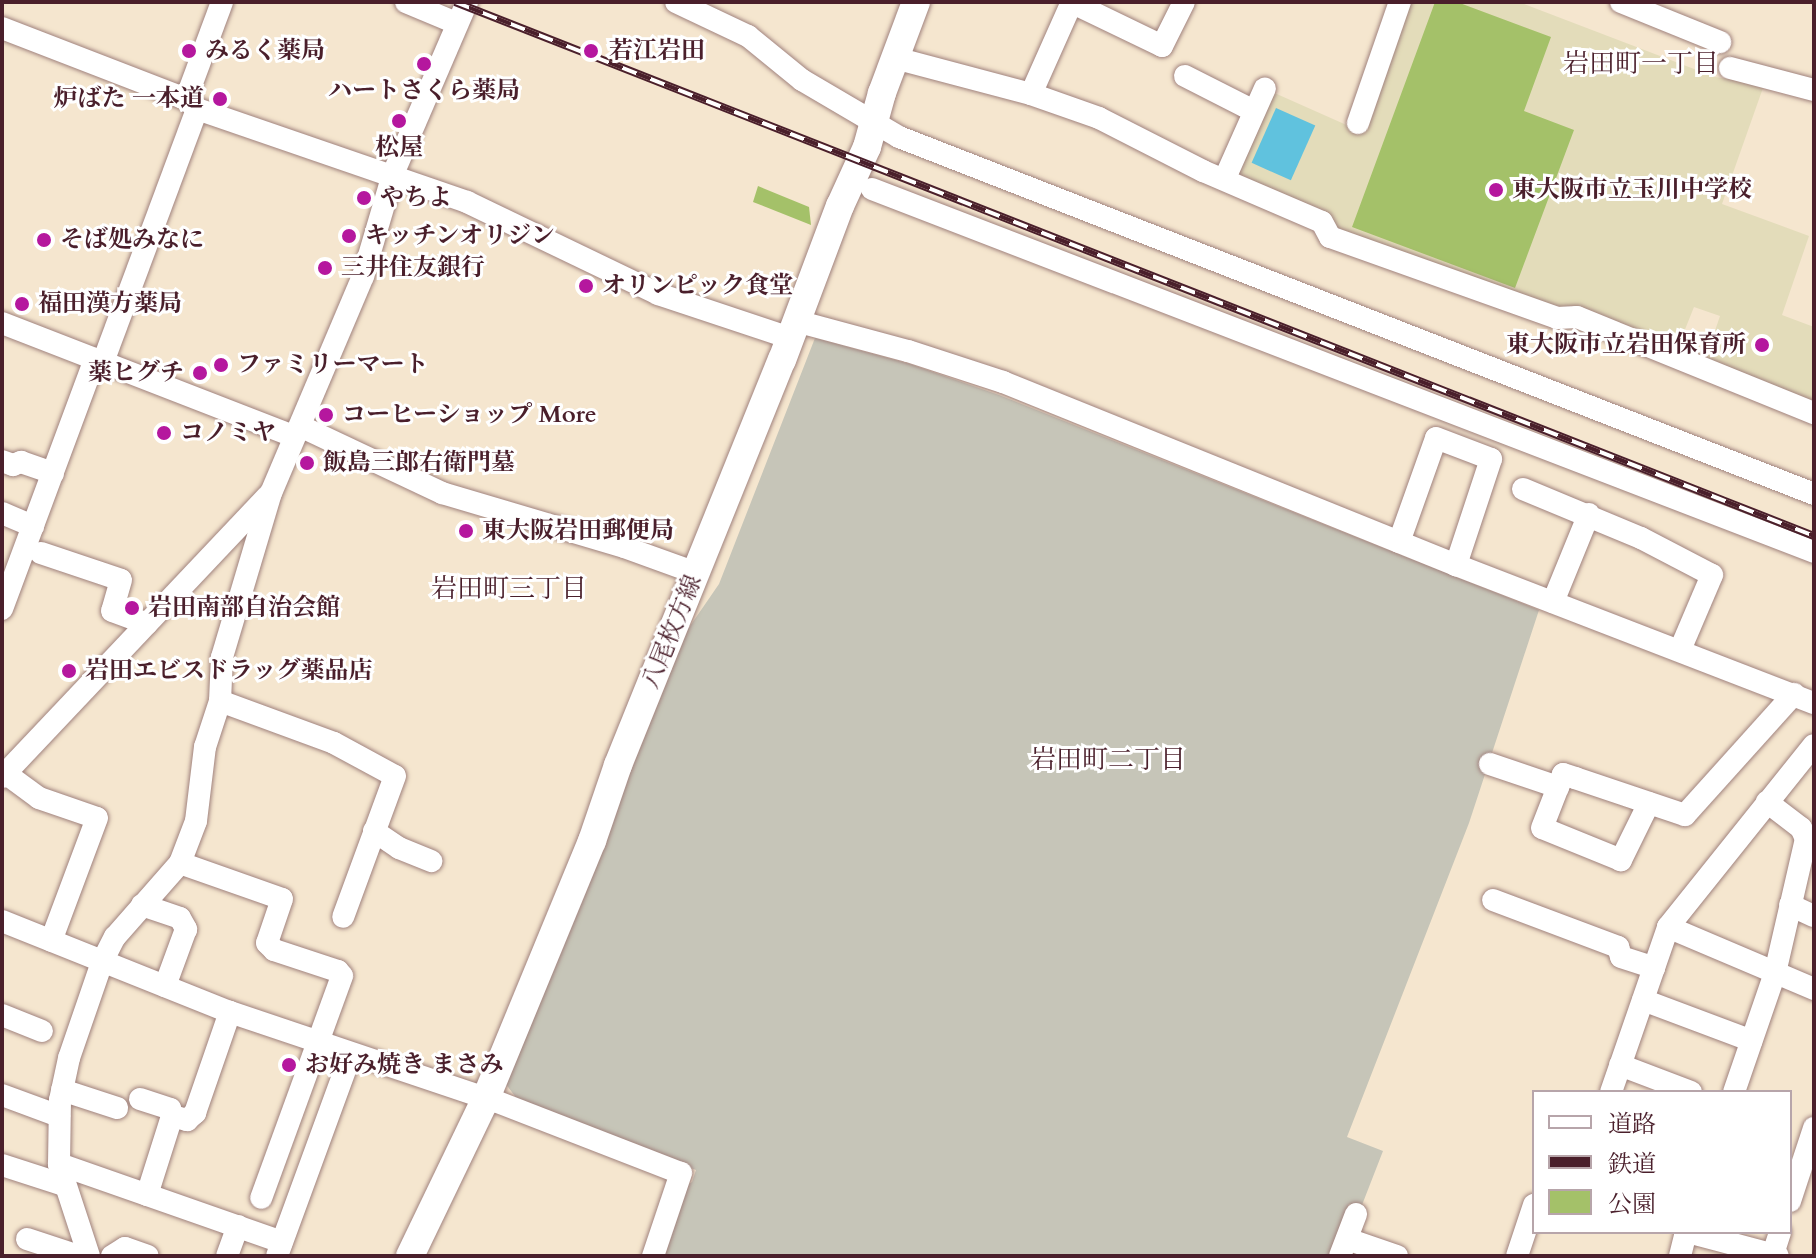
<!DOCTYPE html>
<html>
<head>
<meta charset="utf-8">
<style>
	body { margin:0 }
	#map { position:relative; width:1816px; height:1258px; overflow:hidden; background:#f5e6cf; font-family:Cardo,"Noto Serif JP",serif }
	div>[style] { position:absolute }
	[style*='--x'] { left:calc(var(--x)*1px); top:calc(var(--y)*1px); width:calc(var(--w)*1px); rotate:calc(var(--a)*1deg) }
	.built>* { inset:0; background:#e3dcba }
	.industrial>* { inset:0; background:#c6c5b8 }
	.green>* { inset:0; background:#a4c169 }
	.water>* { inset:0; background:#60c2de; transform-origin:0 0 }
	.roads { filter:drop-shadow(0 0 2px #a0827d) drop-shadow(0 0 2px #a0827d) }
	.minor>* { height:22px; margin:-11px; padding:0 11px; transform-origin:11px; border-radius:11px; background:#fff }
	.major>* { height:28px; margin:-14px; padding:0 14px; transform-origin:14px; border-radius:14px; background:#fff }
	.rail>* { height:8px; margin-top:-4px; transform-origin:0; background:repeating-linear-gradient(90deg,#fff 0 15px,#4a1f2b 0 30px); box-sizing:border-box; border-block:2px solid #4a1f2b }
	.dots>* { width:22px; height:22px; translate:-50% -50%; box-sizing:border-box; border:4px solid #fff; border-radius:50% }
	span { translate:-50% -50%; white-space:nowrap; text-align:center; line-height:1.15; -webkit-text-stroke:6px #fff; paint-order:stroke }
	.poi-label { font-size:24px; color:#4a1f2b; font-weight:700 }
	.left { translate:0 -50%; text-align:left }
	.right { translate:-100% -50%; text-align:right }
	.street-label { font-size:24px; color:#4a1f2b }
	.neighbourhood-label { font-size:26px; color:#4a1f2b }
	.frame { position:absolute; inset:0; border:4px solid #4a1f2b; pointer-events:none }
	.legend { position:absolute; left:1532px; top:1090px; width:260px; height:144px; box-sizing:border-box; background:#fff; border:2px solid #b7a5aa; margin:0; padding:10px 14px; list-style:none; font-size:24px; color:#4a1f2b }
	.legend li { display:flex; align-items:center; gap:16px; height:40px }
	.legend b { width:40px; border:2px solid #b7a5aa }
</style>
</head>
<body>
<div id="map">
	<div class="built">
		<i style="clip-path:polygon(1410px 2px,1519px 2px,1715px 77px,1764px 85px,1722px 204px,1809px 236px,1782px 315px,1814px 327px,1814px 405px,1704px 363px,1720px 316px,1694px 307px,1676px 352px,1333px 233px,1232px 176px,1268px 90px,1351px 127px)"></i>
	</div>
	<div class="industrial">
		<i style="clip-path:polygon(815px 338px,910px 364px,999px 395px,1539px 610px,1469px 823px,1347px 1137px,1383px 1151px,1362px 1205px,1349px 1204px,1328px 1256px,657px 1256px,681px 1189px,692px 1182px,696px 1170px,521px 1104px,505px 1083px,688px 629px,719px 584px)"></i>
	</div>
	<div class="green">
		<i style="clip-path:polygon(1435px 2px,1457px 2px,1551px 37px,1524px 111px,1574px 130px,1515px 288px,1352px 227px)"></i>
		<i style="clip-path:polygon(758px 186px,809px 207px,811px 225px,753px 202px)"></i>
	</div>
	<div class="water">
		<i style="left:1276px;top:108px;width:43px;height:60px;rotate:24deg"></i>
	</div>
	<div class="roads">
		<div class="minor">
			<i style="--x:406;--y:2;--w:54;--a:22.8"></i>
			<i style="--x:676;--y:2;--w:80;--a:25.3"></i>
			<i style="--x:748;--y:36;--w:70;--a:39.2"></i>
			<i style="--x:802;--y:80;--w:113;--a:30.4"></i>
			<i style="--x:899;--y:137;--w:982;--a:21.31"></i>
			<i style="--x:1071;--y:2;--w:101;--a:25.8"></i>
			<i style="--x:1162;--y:46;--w:49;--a:-63.4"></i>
			<i style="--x:1621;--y:2;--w:107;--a:22"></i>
			<i style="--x:2;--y:28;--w:197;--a:21.1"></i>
			<i style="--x:186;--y:99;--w:15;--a:42"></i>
			<i style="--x:197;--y:109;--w:286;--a:19"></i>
			<i style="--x:467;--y:202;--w:212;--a:25.7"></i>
			<i style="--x:658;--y:294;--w:139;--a:18.4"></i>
			<i style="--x:895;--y:58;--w:141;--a:14.8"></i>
			<i style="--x:1031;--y:94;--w:101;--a:-66"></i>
			<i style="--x:1730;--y:68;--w:87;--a:14.7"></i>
			<i style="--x:1185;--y:76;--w:77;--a:26.9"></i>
			<i style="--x:1031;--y:94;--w:72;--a:19.4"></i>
			<i style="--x:1099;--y:118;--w:117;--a:27"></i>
			<i style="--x:1203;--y:171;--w:129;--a:23.2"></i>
			<i style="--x:1322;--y:222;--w:17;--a:62"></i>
			<i style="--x:1330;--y:237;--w:241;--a:19.6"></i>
			<i style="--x:1557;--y:318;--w:20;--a:-3"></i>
			<i style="--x:1577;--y:317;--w:256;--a:22.1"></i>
			<i style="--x:186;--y:99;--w:103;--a:-69.6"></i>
			<i style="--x:1358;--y:123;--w:128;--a:-70.9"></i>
			<i style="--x:1225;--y:178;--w:98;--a:-66"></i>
			<i style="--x:872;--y:189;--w:1010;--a:21.07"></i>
			<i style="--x:796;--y:321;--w:116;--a:15"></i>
			<i style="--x:908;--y:351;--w:100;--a:18.1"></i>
			<i style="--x:1003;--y:382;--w:489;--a:22"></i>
			<i style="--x:1456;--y:565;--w:384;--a:21.1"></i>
			<i style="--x:2;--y:323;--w:313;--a:21.2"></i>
			<i style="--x:103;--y:362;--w:270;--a:-69.6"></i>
			<i style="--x:302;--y:427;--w:155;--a:25.2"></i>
			<i style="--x:442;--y:493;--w:190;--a:16.5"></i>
			<i style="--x:624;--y:547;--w:77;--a:19.9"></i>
			<i style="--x:2;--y:461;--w:12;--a:20"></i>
			<i style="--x:13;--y:465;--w:9;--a:-21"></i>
			<i style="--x:21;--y:462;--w:34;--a:19"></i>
			<i style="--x:1523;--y:489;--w:128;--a:22.6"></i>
			<i style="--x:1641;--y:538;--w:80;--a:27.5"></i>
			<i style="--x:1712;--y:575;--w:82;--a:113.1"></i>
			<i style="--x:2;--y:513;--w:34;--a:23"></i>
			<i style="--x:1399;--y:542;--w:110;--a:-70.4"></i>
			<i style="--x:1436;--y:438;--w:59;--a:20.9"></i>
			<i style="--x:1491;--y:459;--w:112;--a:108.3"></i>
			<i style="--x:41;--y:553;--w:84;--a:18.6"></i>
			<i style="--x:121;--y:580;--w:32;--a:106"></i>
			<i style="--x:112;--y:611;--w:37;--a:20"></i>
			<i style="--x:1553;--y:602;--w:95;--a:-67.8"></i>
			<i style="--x:2;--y:609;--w:267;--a:-69.6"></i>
			<i style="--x:220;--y:701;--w:121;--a:20.2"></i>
			<i style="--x:334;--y:743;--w:69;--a:28.4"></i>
			<i style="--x:395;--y:776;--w:150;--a:110.2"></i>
			<i style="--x:1490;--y:764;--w:72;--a:18.7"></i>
			<i style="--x:5;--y:773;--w:42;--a:36.3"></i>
			<i style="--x:39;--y:798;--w:61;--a:19"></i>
			<i style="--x:97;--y:818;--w:131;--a:110.5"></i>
			<i style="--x:2;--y:777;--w:386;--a:-46.6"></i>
			<i style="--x:1649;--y:803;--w:64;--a:116.2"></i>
			<i style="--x:1621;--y:860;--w:85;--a:-157.9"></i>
			<i style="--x:1542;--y:828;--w:58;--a:-68.7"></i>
			<i style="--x:1563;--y:774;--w:13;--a:18"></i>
			<i style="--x:1575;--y:778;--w:116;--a:18.6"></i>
			<i style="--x:1685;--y:815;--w:163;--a:-48"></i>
			<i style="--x:374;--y:831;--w:30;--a:34"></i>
			<i style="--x:399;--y:848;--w:35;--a:22"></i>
			<i style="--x:180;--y:863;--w:108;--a:19.4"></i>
			<i style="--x:282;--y:899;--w:46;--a:108.8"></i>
			<i style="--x:267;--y:943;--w:10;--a:45"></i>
			<i style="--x:274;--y:950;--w:67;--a:18.2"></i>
			<i style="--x:338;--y:971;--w:6;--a:51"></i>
			<i style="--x:342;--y:976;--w:236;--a:110"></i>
			<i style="--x:1493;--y:900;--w:134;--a:20.6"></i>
			<i style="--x:1618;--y:947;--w:10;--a:73"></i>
			<i style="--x:1621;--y:957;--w:35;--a:18"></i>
			<i style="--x:142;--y:905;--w:40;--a:18.9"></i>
			<i style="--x:180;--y:918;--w:13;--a:61"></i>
			<i style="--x:186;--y:929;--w:61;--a:110.2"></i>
			<i style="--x:1790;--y:905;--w:26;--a:25"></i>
			<i style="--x:2;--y:921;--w:245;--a:21.8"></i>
			<i style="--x:230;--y:1012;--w:280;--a:18.6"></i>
			<i style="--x:495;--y:1101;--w:199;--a:21.2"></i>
			<i style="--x:681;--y:1173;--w:88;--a:108.6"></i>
			<i style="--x:1668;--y:927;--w:159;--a:23"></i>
			<i style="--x:1643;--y:1000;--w:116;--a:20.6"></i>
			<i style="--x:2;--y:1015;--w:43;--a:21.8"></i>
			<i style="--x:1620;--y:1065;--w:76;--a:20.8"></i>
			<i style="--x:62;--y:1090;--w:58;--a:18.1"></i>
			<i style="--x:1611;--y:1092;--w:175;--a:-70.9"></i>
			<i style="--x:1668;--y:927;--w:233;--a:-51.3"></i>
			<i style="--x:1734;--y:1092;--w:126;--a:-71"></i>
			<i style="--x:1775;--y:973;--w:138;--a:-77"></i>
			<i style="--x:1806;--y:839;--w:12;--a:-114"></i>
			<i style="--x:1801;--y:828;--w:43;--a:-142.6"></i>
			<i style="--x:2;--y:1095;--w:61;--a:20.2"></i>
			<i style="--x:140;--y:1099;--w:32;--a:18"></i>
			<i style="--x:170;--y:1109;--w:7;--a:74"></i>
			<i style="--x:59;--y:1164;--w:236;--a:19.3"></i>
			<i style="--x:2;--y:1165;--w:65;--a:17.9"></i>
			<i style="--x:147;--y:1195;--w:83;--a:-72.4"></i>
			<i style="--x:172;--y:1116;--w:16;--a:15"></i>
			<i style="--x:187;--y:1120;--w:11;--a:-41"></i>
			<i style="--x:195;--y:1113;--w:107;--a:-70.9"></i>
			<i style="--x:1790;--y:1201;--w:77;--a:-71.8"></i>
			<i style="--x:1688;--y:1232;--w:93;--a:14.9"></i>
			<i style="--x:27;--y:1239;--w:55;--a:18.1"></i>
			<i style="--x:1347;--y:1239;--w:53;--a:18.8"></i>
			<i style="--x:1773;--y:1254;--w:23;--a:-72"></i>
			<i style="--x:89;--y:1256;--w:97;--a:-108.1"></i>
			<i style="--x:59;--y:1164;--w:64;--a:-89.1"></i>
			<i style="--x:60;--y:1100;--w:43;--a:-77.9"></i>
			<i style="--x:69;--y:1058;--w:102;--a:-71"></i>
			<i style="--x:102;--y:962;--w:28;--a:-63"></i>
			<i style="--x:115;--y:937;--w:98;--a:-48.7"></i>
			<i style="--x:180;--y:863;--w:45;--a:-69.1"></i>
			<i style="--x:196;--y:821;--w:75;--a:-83.1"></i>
			<i style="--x:205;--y:747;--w:48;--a:-71.9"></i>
			<i style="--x:220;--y:701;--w:44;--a:-87.4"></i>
			<i style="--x:222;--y:657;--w:171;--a:-73.4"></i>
			<i style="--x:271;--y:493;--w:236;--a:-67"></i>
			<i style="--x:363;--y:276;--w:106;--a:-73.6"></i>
			<i style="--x:393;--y:174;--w:187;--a:-66.7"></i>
			<i style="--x:112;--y:1256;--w:15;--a:-32"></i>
			<i style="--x:125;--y:1248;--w:24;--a:19"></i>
			<i style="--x:227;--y:1256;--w:32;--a:-70"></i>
			<i style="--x:277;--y:1256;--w:215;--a:-69.9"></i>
			<i style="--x:1340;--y:1256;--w:45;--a:-69.1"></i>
			<i style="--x:1517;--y:1256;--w:54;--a:-71.6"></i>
			<i style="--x:1680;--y:1256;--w:25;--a:-76"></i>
		</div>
		<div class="major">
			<i style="--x:410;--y:1256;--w:175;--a:-64.3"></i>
			<i style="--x:486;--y:1098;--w:278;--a:-67.6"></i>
			<i style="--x:592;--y:841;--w:80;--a:-71.1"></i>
			<i style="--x:618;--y:765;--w:437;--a:-68"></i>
			<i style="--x:782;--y:360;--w:165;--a:-69.4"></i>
			<i style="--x:840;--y:206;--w:65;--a:-65.4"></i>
			<i style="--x:867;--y:147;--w:56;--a:-74.5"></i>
			<i style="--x:882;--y:93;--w:97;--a:-69.5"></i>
		</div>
	</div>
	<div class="rail">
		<i style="--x:455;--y:2;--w:1460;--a:21.45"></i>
	</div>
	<div class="dots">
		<i style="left:189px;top:51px;background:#b5179e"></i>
		<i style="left:591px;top:51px;background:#b5179e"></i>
		<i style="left:424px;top:64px;background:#b5179e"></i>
		<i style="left:220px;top:99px;background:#b5179e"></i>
		<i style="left:399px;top:121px;background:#b5179e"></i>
		<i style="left:1496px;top:190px;background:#b5179e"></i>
		<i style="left:364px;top:198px;background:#b5179e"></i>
		<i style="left:349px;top:236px;background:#b5179e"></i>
		<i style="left:44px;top:240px;background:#b5179e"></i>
		<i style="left:325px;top:268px;background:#b5179e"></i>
		<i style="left:586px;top:286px;background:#b5179e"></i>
		<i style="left:22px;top:304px;background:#b5179e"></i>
		<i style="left:1762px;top:345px;background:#b5179e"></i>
		<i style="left:221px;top:365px;background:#b5179e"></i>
		<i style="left:200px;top:373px;background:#b5179e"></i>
		<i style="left:326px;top:415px;background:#b5179e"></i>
		<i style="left:164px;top:433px;background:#b5179e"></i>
		<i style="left:307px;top:463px;background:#b5179e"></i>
		<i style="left:466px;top:531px;background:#b5179e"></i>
		<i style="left:132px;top:608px;background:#b5179e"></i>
		<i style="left:69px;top:671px;background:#b5179e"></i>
		<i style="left:289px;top:1065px;background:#b5179e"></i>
	</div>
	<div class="poi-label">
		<span class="left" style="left:205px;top:51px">みるく薬局</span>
		<span class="left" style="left:609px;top:51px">若江岩田</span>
		<span style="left:424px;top:91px">ハートさくら薬局</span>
		<span class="right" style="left:204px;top:99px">炉ばた 一本道</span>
		<span style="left:399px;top:148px">松屋</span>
		<span class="left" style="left:1512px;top:190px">東大阪市立玉川中学校</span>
		<span class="left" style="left:380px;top:198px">やちよ</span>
		<span class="left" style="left:365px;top:236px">キッチンオリジン</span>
		<span class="left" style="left:60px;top:240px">そば処みなに</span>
		<span class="left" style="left:341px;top:268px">三井住友銀行</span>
		<span class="left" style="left:602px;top:286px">オリンピック食堂</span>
		<span class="left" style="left:38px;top:304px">福田漢方薬局</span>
		<span class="right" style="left:1746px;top:345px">東大阪市立岩田保育所</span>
		<span class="left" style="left:237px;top:365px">ファミリーマート</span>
		<span class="right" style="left:184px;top:373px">薬ヒグチ</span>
		<span class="left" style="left:342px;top:415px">コーヒーショップ More</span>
		<span class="left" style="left:180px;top:433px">コノミヤ</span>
		<span class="left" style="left:323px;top:463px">飯島三郎右衛門墓</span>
		<span class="left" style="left:482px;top:531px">東大阪岩田郵便局</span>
		<span class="left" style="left:148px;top:608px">岩田南部自治会館</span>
		<span class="left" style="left:85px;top:671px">岩田エビスドラッグ薬品店</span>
		<span class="left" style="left:305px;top:1065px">お好み焼き まさみ</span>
	</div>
	<div class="street-label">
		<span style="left:672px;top:632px;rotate:-68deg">八尾枚方線</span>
	</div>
	<div class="neighbourhood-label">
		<span style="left:1641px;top:64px">岩田町一丁目</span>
		<span style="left:509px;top:589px">岩田町三丁目</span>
		<span style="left:1108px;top:760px">岩田町二丁目</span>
	</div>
	<div class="frame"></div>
	<ul class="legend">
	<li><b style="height:10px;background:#fff"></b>道路</li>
	<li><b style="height:10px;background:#4a1f2b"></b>鉄道</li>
	<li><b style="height:22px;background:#a4c169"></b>公園</li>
	</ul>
</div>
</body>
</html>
